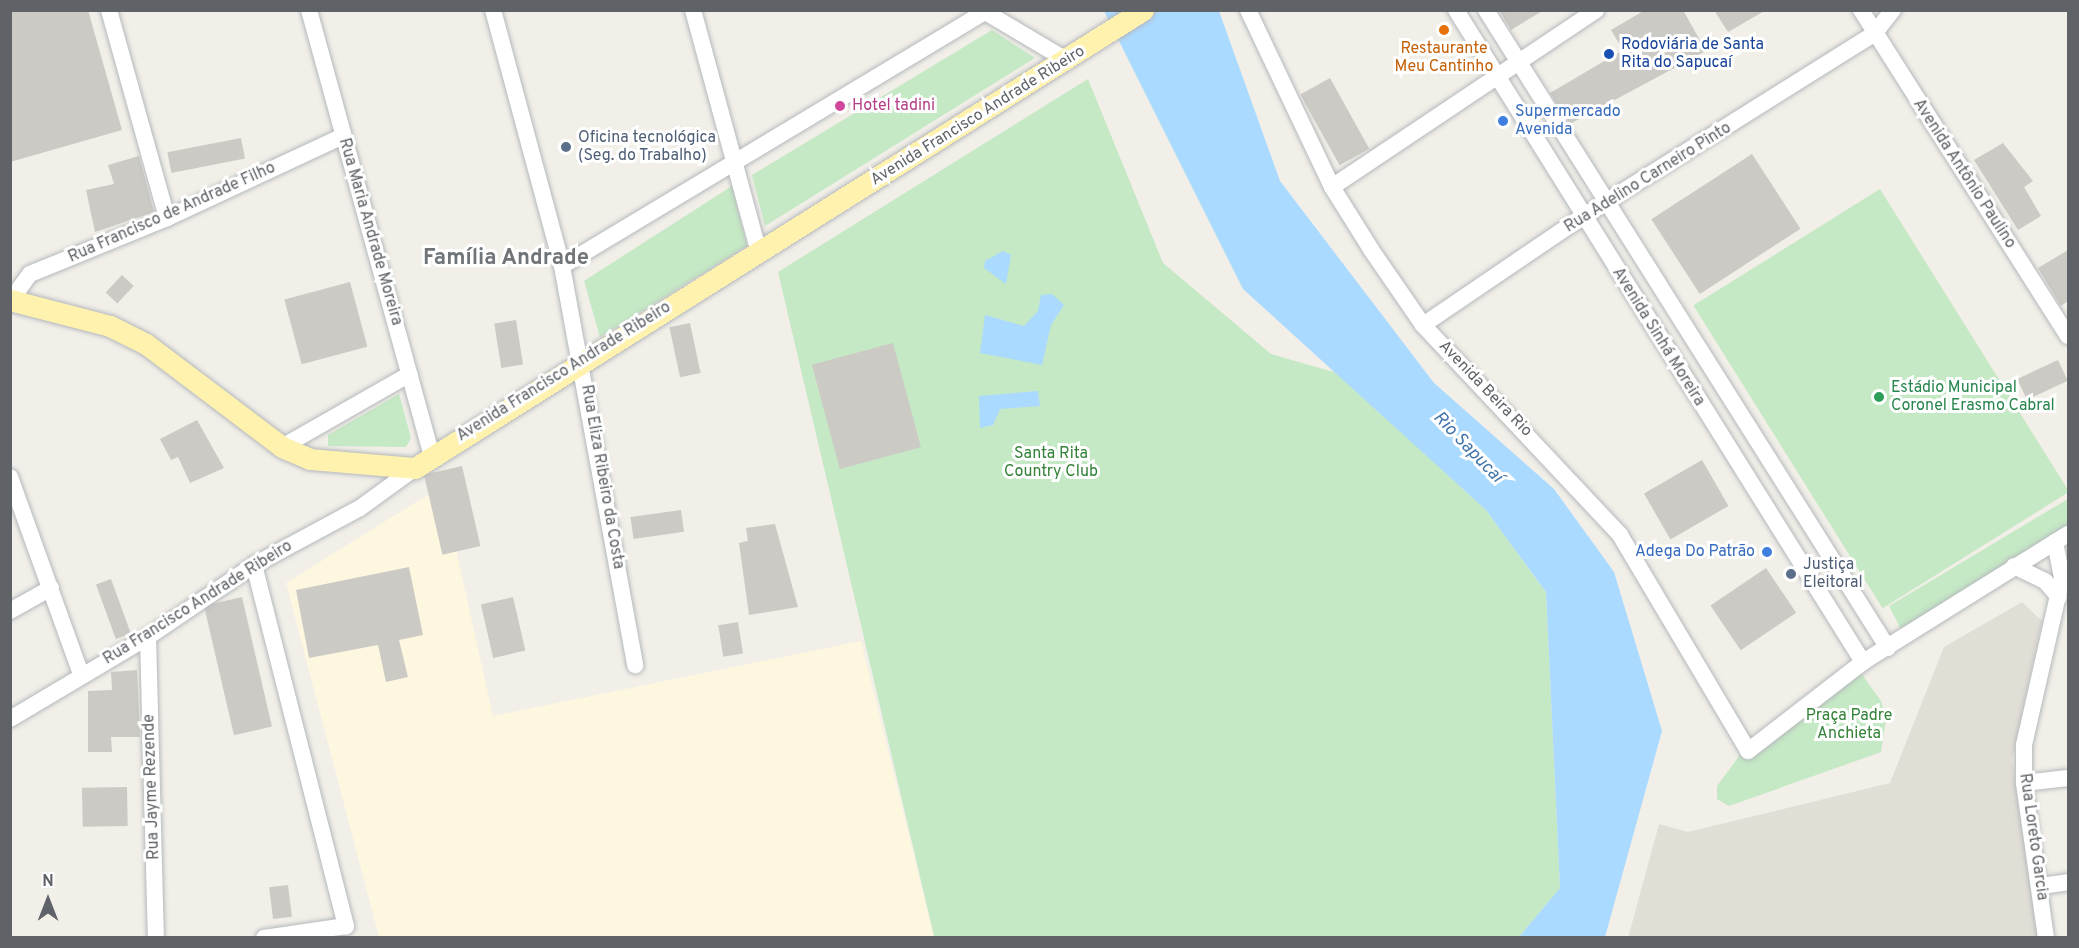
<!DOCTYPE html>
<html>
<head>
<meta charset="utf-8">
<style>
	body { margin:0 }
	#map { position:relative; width:2079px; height:948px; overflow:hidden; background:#f1efe8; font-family:Overpass,sans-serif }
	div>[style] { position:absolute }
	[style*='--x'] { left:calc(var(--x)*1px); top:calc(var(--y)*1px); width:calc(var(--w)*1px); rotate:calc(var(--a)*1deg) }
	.commercial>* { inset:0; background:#fef7e0 }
	.education>* { inset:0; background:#e1ded6 }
	.green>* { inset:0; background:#c5e8c5; transform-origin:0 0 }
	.water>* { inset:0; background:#aadaff }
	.building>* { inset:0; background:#cccac5; transform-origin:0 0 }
	.roads { filter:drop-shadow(0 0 2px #b5b8bc) drop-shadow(0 0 2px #b5b8bc) }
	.minor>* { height:16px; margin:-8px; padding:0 8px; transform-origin:8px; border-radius:8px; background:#fff }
	.major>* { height:21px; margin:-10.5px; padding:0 10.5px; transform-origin:10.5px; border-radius:10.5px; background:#fff2af }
	.dots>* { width:16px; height:16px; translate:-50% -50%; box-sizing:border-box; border:3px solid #fff; border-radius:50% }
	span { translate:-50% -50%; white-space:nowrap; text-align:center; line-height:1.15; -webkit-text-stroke:6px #fff; paint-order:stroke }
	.transit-label { font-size:16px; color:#164399 }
	.left { translate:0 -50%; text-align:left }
	.food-label { font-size:16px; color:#c56008 }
	.hotel-label { font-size:16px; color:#b23c85 }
	.shop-label { font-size:16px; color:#366cbe }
	.right { translate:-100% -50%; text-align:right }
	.street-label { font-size:16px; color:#5f6368 }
	.service-label { font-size:16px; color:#4e5e75 }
	.leisure-label { font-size:16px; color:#27864d }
	.park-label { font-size:16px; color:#348238 }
	.water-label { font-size:18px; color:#4174aa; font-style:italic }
	.district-label { font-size:22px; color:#70757a; font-weight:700 }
	.frame { position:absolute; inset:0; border:12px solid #5f6368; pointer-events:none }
	.north { position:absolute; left:18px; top:870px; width:60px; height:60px; -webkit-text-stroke:4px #fff; paint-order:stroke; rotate:0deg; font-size:16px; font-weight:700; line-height:24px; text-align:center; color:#5f6368 }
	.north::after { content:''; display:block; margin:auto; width:21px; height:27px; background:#5f6368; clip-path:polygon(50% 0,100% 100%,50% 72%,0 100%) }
</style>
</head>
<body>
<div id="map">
	<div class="commercial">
		<i style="clip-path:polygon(442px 486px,493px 716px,861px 641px,934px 937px,379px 937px,286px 583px)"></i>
	</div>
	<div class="education">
		<i style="clip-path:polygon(2022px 602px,2042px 621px,2012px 760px,2039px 937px,1628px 938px,1659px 824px,1688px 832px,1890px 783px,1944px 647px)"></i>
	</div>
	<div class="green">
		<i style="clip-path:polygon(992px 30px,1035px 58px,765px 226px,752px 175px)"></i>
		<i style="clip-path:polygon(1088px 79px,1163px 263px,1271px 354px,1337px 373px,1486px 510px,1546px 592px,1560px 888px,1519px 937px,898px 937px,934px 936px,778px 272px)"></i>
		<i style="clip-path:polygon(732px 186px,747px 246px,600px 337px,584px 281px)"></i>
		<i style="left:1880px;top:189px;width:357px;height:220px;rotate:58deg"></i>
		<i style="clip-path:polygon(399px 394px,411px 438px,406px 447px,328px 446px,328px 435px)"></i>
		<i style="clip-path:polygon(2068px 499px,2068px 527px,1902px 631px,1889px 606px)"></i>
		<i style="clip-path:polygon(1861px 673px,1881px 701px,1886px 719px,1881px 752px,1729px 806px,1717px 799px,1717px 786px,1740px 755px)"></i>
	</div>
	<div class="water">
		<i style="clip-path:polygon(1104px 11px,1219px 11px,1280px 181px,1434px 383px,1554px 489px,1614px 572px,1662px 731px,1605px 937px,1519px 937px,1560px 888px,1546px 592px,1486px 510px,1243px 289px)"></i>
		<i style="clip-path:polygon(1003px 251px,1011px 255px,1006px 284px,984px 268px,985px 261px)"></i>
		<i style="clip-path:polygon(1052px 294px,1064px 305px,1051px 325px,1042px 365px,980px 353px,985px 315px,1024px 326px,1038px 311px,1041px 295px)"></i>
		<i style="clip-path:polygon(1038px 391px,1040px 406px,1000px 409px,993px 425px,980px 428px,979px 396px)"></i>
	</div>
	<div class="building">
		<i style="clip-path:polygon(10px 10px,88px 10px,122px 130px,10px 162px)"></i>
		<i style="clip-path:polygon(1499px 10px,1544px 10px,1511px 30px)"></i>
		<i style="clip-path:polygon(1645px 10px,1683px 10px,1706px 51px,1570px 124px,1550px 93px,1623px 50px,1611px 30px)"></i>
		<i style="clip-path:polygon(1714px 10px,1766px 10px,1728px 32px)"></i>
		<i style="left:1330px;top:78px;width:81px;height:34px;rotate:61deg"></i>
		<i style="left:241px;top:138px;width:21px;height:75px;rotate:79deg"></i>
		<i style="clip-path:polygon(2003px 143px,2033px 181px,2024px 187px,2041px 216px,2018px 230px,1974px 160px)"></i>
		<i style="left:1752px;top:154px;width:89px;height:120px;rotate:57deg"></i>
		<i style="clip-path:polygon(139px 156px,154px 212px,95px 232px,86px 190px,114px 184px,108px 165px)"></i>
		<i style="clip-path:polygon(2068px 250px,2068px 301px,2061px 306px,2038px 268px)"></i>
		<i style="left:122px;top:275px;width:16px;height:24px;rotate:43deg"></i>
		<i style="left:350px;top:282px;width:67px;height:68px;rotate:75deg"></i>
		<i style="left:516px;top:320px;width:45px;height:22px;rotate:81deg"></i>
		<i style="left:690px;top:323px;width:51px;height:21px;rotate:78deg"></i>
		<i style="left:893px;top:343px;width:108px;height:84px;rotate:75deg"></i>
		<i style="left:2058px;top:360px;width:23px;height:45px;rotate:65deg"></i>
		<i style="clip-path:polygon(197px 420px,224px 468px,190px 483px,178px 457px,171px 460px,160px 439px)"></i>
		<i style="left:1702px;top:460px;width:53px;height:67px;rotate:60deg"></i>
		<i style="left:462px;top:466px;width:82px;height:39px;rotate:77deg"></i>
		<i style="left:681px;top:510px;width:22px;height:51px;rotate:82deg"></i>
		<i style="clip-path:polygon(775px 524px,798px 607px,749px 615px,739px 543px,748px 541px,746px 528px)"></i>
		<i style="clip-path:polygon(409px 567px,423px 635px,399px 640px,408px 677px,386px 682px,378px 645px,309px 658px,296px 590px)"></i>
		<i style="left:1766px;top:568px;width:54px;height:67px;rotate:56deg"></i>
		<i style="left:111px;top:579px;width:58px;height:16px;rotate:70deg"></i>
		<i style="left:242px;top:597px;width:133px;height:39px;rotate:77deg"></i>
		<i style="left:513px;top:597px;width:55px;height:33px;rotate:77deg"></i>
		<i style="left:738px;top:622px;width:32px;height:20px;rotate:81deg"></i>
		<i style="clip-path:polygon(137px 670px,140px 737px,111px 737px,112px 752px,88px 752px,88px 691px,112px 690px,111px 672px)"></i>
		<i style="left:127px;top:787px;width:39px;height:45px;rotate:89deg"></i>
		<i style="left:288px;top:885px;width:32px;height:19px;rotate:83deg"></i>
	</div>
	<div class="roads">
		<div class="minor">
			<i style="--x:109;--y:10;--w:216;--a:74.4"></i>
			<i style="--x:309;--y:10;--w:460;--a:74.6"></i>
			<i style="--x:493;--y:10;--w:265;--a:74.9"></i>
			<i style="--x:562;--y:266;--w:406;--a:79.6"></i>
			<i style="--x:693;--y:10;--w:252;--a:74.8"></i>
			<i style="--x:982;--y:10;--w:100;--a:30.7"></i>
			<i style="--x:1248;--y:10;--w:196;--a:64.6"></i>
			<i style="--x:1332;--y:187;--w:75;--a:58"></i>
			<i style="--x:1372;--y:251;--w:90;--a:55.4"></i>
			<i style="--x:1423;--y:325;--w:288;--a:46.8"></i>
			<i style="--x:1620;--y:535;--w:251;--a:59.3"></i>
			<i style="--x:1748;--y:751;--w:145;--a:-37.7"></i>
			<i style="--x:1863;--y:662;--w:242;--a:-32"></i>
			<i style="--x:1456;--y:10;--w:769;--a:58.03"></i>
			<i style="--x:1486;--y:10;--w:754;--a:57.79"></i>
			<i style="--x:1861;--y:10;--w:386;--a:57.6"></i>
			<i style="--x:1332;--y:187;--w:318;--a:-33.8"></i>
			<i style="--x:562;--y:266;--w:493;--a:-31"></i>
			<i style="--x:11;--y:300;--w:32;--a:-54"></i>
			<i style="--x:30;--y:274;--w:148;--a:-22.2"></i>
			<i style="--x:167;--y:218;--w:194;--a:-25"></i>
			<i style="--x:1423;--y:325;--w:192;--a:-34.2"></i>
			<i style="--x:1582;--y:217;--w:345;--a:-32.1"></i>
			<i style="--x:1874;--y:34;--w:31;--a:-52"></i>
			<i style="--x:282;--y:447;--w:147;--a:-29.7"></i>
			<i style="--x:10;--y:477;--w:209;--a:70.2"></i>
			<i style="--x:254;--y:565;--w:373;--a:75.7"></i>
			<i style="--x:346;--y:926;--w:83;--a:171.7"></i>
			<i style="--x:2014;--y:566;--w:34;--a:26"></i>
			<i style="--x:2045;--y:581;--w:21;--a:49"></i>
			<i style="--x:10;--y:611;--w:47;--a:-29.3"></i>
			<i style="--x:148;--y:637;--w:301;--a:88.5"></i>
			<i style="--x:10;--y:719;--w:161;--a:-30.7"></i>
			<i style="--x:148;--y:637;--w:128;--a:-34.2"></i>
			<i style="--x:254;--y:565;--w:120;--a:-28.3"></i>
			<i style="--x:360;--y:508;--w:68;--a:-36"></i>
			<i style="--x:2024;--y:783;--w:44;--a:-6.5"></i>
			<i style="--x:2041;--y:886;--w:27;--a:-8"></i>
			<i style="--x:2046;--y:938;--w:157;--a:-98.1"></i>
			<i style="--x:2024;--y:783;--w:38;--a:-90"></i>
			<i style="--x:2024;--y:745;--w:171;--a:-77.2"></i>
			<i style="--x:2062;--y:578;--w:37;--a:-101"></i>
		</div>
		<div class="major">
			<i style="--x:10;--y:300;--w:103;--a:14.6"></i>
			<i style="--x:110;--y:326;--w:40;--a:26.6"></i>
			<i style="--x:146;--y:344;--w:171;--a:37.1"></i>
			<i style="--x:282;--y:447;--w:30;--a:23"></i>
			<i style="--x:310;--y:459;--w:105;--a:4.9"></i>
			<i style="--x:415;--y:468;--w:860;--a:-32.17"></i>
		</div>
	</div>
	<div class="dots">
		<i style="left:1444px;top:30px;background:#e8710a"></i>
		<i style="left:1609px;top:54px;background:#1a4fb4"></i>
		<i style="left:840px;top:106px;background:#d1479c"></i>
		<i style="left:1503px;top:121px;background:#3f7fe0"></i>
		<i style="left:566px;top:147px;background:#5c6f8a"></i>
		<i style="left:1879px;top:397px;background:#2e9e5b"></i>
		<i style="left:1767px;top:552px;background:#3f7fe0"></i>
		<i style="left:1791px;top:574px;background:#5c6f8a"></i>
	</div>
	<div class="transit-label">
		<span class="left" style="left:1621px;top:54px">Rodoviária de Santa<br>Rita do Sapucaí</span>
	</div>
	<div class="food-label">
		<span style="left:1444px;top:58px">Restaurante<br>Meu Cantinho</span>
	</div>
	<div class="hotel-label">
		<span class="left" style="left:852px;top:106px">Hotel tadini</span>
	</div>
	<div class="shop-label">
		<span class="left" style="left:1515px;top:121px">Supermercado<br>Avenida</span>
		<span class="right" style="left:1755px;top:552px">Adega Do Patrão</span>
	</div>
	<div class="street-label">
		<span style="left:978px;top:116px;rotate:-32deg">Avenida Francisco Andrade Ribeiro</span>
		<span style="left:1964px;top:174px;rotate:57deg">Avenida Antônio Paulino</span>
		<span style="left:1648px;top:178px;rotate:-32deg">Rua Adelino Carneiro Pinto</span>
		<span style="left:172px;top:213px;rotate:-24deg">Rua Francisco de Andrade Filho</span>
		<span style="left:370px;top:232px;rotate:74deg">Rua Maria Andrade Moreira</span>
		<span style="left:1658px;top:337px;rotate:58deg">Avenida Sinhá Moreira</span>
		<span style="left:564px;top:372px;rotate:-32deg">Avenida Francisco Andrade Ribeiro</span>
		<span style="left:1485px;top:389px;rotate:46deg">Avenida Beira Rio</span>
		<span style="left:602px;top:477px;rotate:80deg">Rua Eliza Ribeiro da Costa</span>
		<span style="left:198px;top:603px;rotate:-32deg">Rua Francisco Andrade Ribeiro</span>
		<span style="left:152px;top:787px;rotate:-92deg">Rua Jayme Rezende</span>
		<span style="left:2033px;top:837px;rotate:82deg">Rua Loreto Garcia</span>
	</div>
	<div class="service-label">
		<span class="left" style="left:578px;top:147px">Oficina tecnológica<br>(Seg. do Trabalho)</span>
		<span class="left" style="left:1803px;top:574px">Justiça<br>Eleitoral</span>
	</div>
	<div class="leisure-label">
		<span class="left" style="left:1891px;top:397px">Estádio Municipal<br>Coronel Erasmo Cabral</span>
	</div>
	<div class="park-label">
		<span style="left:1051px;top:463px">Santa Rita<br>Country Club</span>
		<span style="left:1849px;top:725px">Praça Padre<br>Anchieta</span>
	</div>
	<div class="water-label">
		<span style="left:1467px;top:448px;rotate:46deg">Rio Sapucaí</span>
	</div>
	<div class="district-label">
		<span style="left:506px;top:259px">Família Andrade</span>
	</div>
	<div class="frame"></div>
	<div class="north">N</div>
</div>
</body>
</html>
